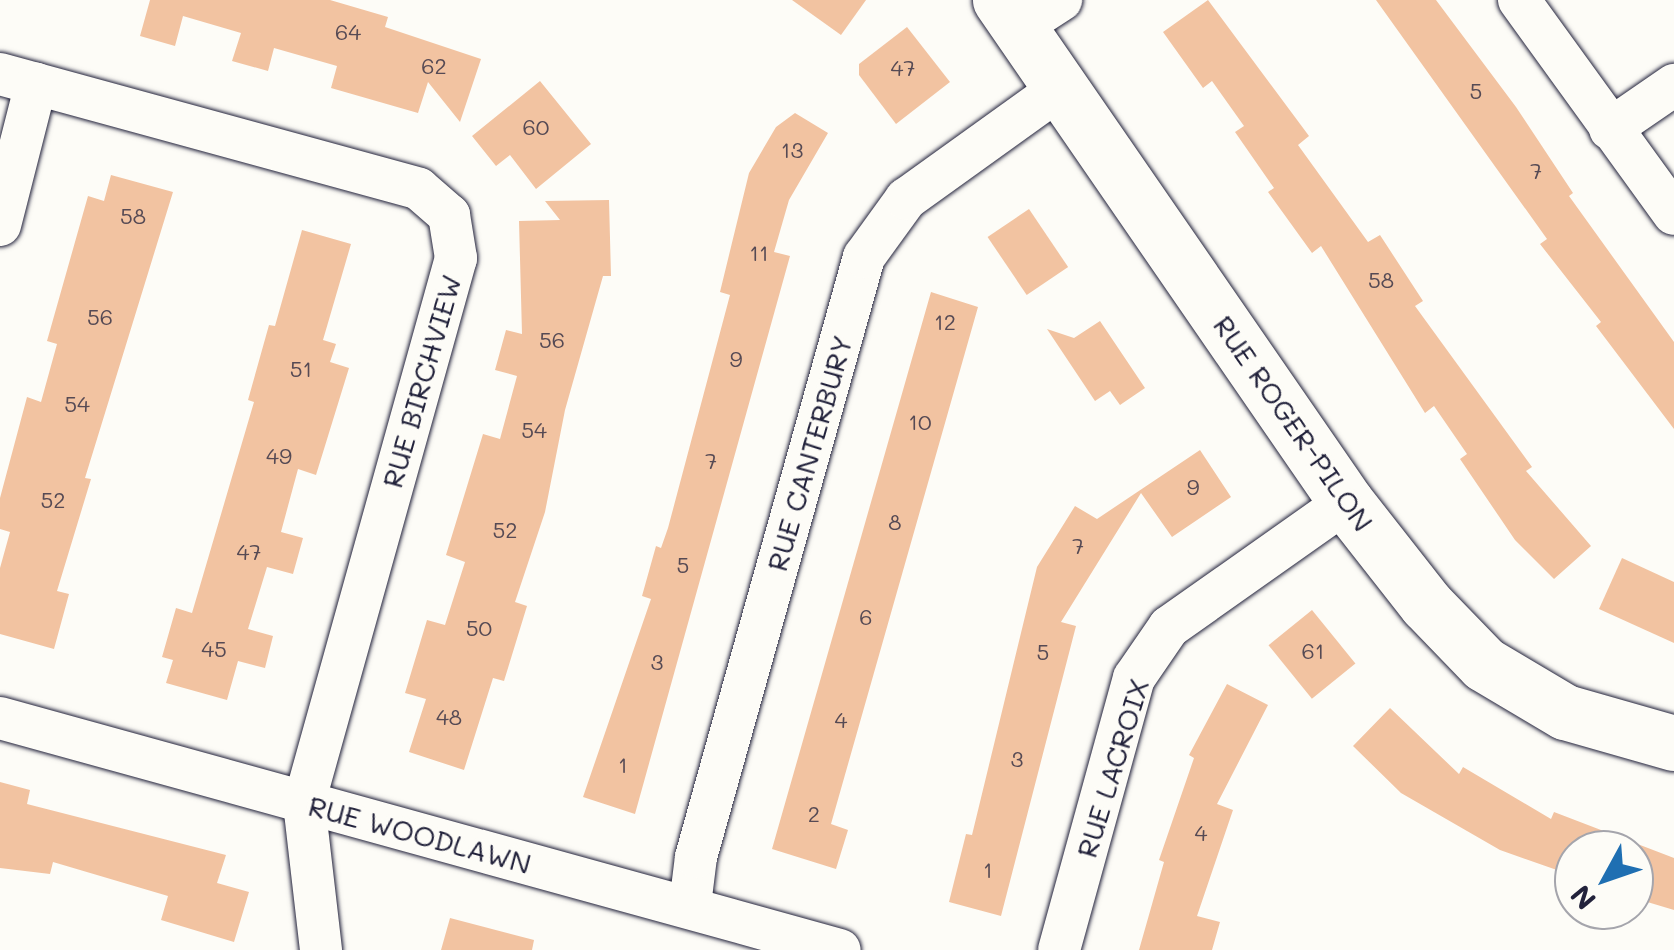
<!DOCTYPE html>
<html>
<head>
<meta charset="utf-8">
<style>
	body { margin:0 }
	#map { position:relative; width:1674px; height:950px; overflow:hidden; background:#fdfcf7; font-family:Mali,sans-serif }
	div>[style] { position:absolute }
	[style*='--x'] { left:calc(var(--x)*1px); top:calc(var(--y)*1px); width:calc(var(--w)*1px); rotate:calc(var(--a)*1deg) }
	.building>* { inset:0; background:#f2c3a1; transform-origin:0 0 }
	.roads { filter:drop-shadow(0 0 2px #22223b) drop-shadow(0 0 2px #22223b) }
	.street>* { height:42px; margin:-21px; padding:0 21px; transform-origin:21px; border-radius:21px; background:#fdfcf7 }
	.secondary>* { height:55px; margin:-27.5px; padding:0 27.5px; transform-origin:27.5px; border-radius:27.5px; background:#fdfcf7 }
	span { translate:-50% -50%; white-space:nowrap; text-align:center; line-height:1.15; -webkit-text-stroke:8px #fdfcf7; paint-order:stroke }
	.number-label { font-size:22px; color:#564a54 }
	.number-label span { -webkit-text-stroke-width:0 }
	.street-label { font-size:28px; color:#22223b }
	.north { position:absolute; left:1554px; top:830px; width:100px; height:100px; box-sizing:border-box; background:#fdfcf7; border:2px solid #a5a5ac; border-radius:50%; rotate:230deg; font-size:28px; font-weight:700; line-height:40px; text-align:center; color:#22223b }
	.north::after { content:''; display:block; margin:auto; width:35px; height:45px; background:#1f6fb2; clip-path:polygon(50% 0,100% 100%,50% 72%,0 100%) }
</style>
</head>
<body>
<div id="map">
	<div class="building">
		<i style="clip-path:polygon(150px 0,330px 0,388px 17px,385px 27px,481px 59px,460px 122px,428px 82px,418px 113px,331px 88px,337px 66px,274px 48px,268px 71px,232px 61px,241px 33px,183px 16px,175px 46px,140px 36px)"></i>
		<i style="clip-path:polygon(792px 0,866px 0,841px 35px)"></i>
		<i style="clip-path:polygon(1208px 0,1309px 136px,1298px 145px,1368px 242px,1380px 235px,1423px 301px,1415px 306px,1532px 467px,1526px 471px,1591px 546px,1554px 579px,1515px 540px,1460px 459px,1467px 454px,1434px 406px,1425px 413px,1321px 246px,1312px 253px,1268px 192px,1274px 188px,1235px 132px,1244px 126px,1212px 81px,1203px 88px,1163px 32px)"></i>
		<i style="clip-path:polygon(1376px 0,1436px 0,1516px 107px,1573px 193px,1569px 196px,1674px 342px,1674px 429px,1596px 326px,1601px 322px,1540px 244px,1547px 239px)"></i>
		<i style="clip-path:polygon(907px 27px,950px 82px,896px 124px,859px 75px,859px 64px)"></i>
		<i style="clip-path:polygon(540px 81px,591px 144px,536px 189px,510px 155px,496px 166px,472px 136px)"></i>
		<i style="clip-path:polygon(795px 113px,828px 133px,789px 200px,774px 252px,790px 256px,635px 814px,583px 797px,651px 599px,642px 596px,656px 546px,661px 548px,668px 528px,730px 295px,720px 292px,749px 173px,776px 127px)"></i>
		<i style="clip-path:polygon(111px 175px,173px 192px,85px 478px,91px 479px,57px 591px,69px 594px,54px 649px,0 634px,0 568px,10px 532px,0 529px,0 498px,27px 397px,41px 402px,57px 344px,47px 341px,88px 196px,104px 201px)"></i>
		<i style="clip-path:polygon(609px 200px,611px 276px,603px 276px,565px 410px,545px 512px,515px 602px,527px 606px,504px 681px,493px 678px,464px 770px,409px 752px,426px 699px,405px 693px,427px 620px,445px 625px,465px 562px,446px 555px,483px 434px,500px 439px,517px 376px,495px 370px,506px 330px,522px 334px,519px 221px,560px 220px,545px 201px)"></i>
		<i style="left:1029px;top:209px;width:70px;height:50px;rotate:56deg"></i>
		<i style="clip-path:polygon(302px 230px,351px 244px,323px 340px,336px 344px,330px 362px,349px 368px,316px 475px,298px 469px,281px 532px,303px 538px,293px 574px,267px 567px,248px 629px,273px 636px,265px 668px,238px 661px,227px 700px,166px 683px,173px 660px,162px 657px,176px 608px,192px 613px,254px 402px,248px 400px,269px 325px,275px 326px)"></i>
		<i style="clip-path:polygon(931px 292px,978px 307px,831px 824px,848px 830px,836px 869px,772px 849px)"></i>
		<i style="clip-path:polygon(1100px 321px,1145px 388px,1120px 405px,1110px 391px,1095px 401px,1047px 329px,1074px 338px)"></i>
		<i style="clip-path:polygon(1200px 450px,1231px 497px,1172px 537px,1141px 493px,1061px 622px,1076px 626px,1001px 916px,949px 902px,966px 834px,972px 835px,1037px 567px,1075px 506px,1097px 519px)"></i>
		<i style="clip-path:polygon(1622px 558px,1674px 582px,1674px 643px,1599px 609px)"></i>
		<i style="left:1312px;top:610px;width:69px;height:56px;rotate:51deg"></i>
		<i style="clip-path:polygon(1227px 684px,1268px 705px,1217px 804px,1233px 810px,1197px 916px,1220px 922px,1212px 950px,1139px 950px,1164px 862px,1159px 860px,1194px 758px,1189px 755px)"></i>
		<i style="clip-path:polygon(1390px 708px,1459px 774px,1463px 767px,1551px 819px,1554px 812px,1674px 858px,1674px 910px,1634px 898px,1634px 850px,1574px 850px,1574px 876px,1500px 850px,1401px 793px,1353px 746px)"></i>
		<i style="clip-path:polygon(0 782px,30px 790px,27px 804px,226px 855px,217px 883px,249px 892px,234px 942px,161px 920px,168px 896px,53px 862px,50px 874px,0 868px)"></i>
		<i style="clip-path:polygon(450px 918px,534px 940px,532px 950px,441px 950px)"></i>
	</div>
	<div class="roads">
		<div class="street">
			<i style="--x:1519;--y:0;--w:264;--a:54.1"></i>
			<i style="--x:1021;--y:26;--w:48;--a:-33"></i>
			<i style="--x:0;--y:74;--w:434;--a:15.3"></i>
			<i style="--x:419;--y:189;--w:40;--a:41"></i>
			<i style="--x:449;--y:215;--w:44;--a:80.8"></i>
			<i style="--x:456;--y:258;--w:566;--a:105.58"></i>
			<i style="--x:304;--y:803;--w:148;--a:83.4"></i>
			<i style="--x:1610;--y:129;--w:78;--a:-34.5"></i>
			<i style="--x:0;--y:225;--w:146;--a:-75.7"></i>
			<i style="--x:0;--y:718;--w:871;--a:15.44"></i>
			<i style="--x:690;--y:905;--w:48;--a:-82.9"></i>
			<i style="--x:696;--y:857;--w:623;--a:-74.36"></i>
			<i style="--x:864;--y:257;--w:72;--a:-54.1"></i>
			<i style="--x:906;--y:199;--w:192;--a:-35.7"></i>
			<i style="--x:1059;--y:950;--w:282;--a:-74.6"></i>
			<i style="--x:1134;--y:678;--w:62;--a:-55.5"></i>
			<i style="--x:1169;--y:627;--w:217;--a:-35.2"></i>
		</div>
		<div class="secondary">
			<i style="--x:1000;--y:0;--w:610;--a:55.42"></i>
			<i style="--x:1346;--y:502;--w:130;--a:51.9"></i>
			<i style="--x:1426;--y:604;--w:83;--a:46"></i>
			<i style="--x:1484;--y:664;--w:94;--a:30.7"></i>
			<i style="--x:1565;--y:712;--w:113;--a:15.9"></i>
		</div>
	</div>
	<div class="number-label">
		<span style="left:348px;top:32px">64</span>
		<span style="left:434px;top:66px">62</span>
		<span style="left:903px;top:68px">47</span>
		<span style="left:1476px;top:91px">5</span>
		<span style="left:536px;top:127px">60</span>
		<span style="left:792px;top:150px">13</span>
		<span style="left:1536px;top:171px">7</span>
		<span style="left:133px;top:216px">58</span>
		<span style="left:759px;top:253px">11</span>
		<span style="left:1381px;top:280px">58</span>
		<span style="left:100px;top:317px">56</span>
		<span style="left:945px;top:322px">12</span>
		<span style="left:552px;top:340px">56</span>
		<span style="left:736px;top:359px">9</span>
		<span style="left:301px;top:369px">51</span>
		<span style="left:77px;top:404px">54</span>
		<span style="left:920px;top:422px">10</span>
		<span style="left:534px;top:430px">54</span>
		<span style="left:279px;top:456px">49</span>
		<span style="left:711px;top:461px">7</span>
		<span style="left:1193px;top:487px">9</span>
		<span style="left:53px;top:500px">52</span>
		<span style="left:895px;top:522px">8</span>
		<span style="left:505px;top:530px">52</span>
		<span style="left:1078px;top:546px">7</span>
		<span style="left:249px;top:552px">47</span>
		<span style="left:683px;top:565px">5</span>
		<span style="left:866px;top:617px">6</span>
		<span style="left:479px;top:628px">50</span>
		<span style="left:214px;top:649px">45</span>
		<span style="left:1313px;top:651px">61</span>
		<span style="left:1043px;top:652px">5</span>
		<span style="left:657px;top:662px">3</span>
		<span style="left:449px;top:717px">48</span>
		<span style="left:841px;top:720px">4</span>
		<span style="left:1017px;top:759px">3</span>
		<span style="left:623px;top:765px">1</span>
		<span style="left:814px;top:814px">2</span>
		<span style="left:1201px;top:833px">4</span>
		<span style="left:988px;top:870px">1</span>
	</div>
	<div class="street-label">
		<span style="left:421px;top:381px;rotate:-74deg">RUE BIRCHVIEW</span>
		<span style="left:1294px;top:423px;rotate:55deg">RUE ROGER-PILON</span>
		<span style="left:809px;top:453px;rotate:-74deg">RUE CANTERBURY</span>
		<span style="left:1112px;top:768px;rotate:-73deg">RUE LACROIX</span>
		<span style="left:420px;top:834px;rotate:15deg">RUE WOODLAWN</span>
	</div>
	<div class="north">N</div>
</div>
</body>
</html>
